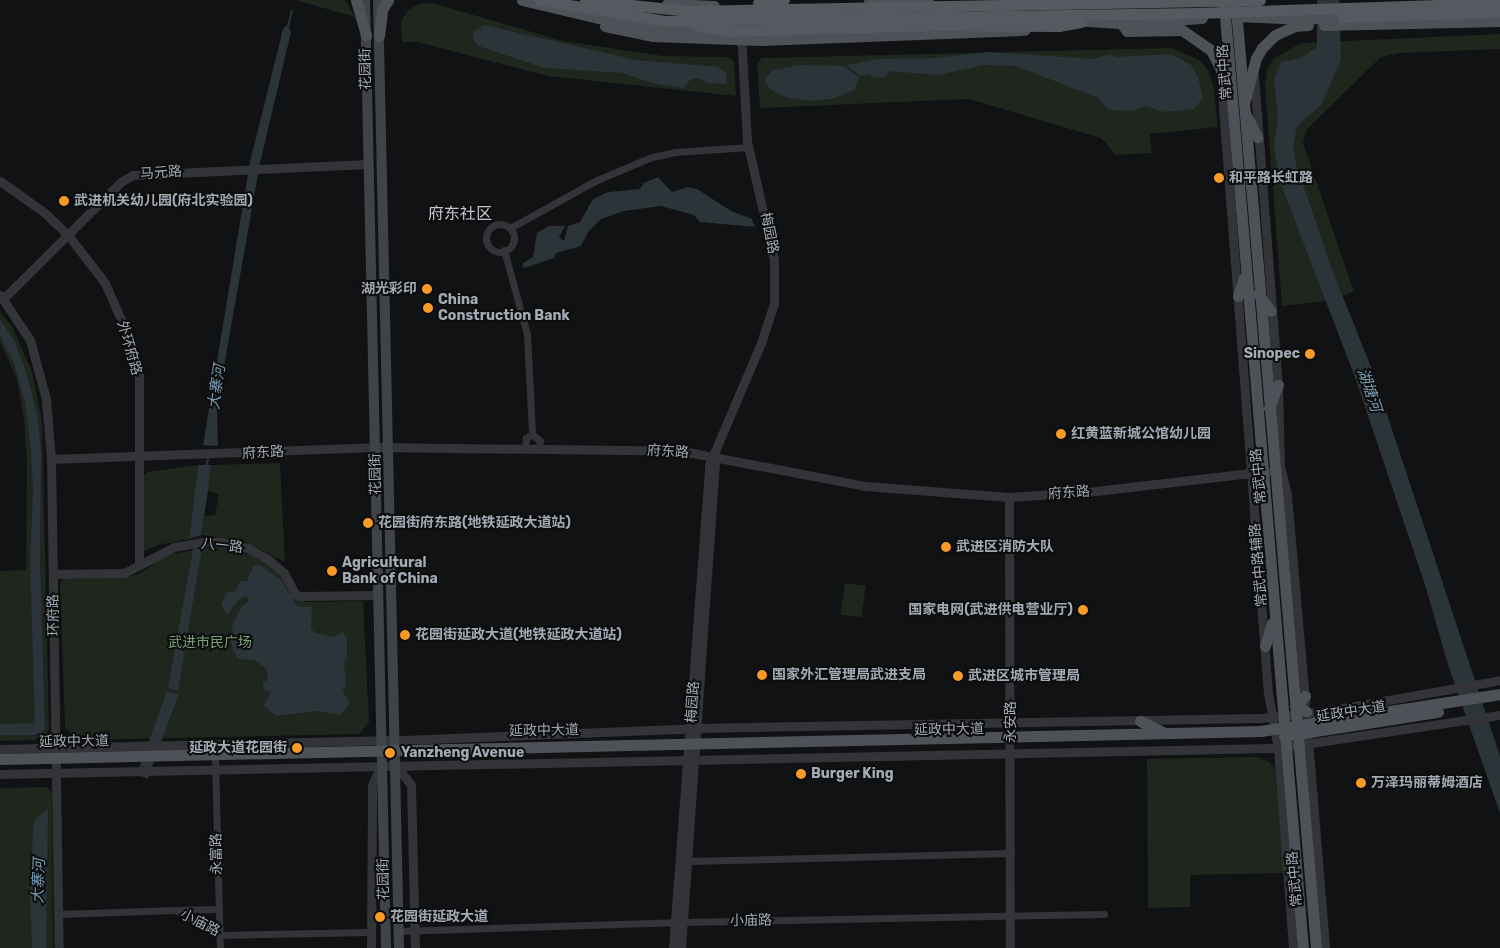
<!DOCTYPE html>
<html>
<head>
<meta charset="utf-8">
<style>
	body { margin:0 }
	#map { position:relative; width:1500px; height:948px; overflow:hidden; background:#111213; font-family:Rubik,"Noto Sans SC",sans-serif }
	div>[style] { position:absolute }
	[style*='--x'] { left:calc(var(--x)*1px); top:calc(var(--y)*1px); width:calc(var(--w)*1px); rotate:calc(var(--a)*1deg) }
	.green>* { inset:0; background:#1e261e; transform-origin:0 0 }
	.water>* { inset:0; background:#2a3439; transform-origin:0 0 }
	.stream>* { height:2px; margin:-1px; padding:0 1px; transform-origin:1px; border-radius:1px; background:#2a3439 }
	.minor>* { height:7px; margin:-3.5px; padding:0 3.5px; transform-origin:3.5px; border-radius:3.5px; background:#323438 }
	.minor>.ring { margin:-3.5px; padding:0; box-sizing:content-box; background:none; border:7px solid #323438; border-radius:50% }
	.tertiary>* { height:9px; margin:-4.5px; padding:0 4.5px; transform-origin:4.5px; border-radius:4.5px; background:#323438 }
	.secondary>* { height:10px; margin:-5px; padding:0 5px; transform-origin:5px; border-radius:5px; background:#404348 }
	.primary>* { height:11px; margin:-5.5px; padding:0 5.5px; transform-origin:5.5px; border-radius:5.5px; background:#4e5157 }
	.trunk>* { height:11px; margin:-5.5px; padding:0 5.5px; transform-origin:5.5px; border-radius:5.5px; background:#565a60 }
	.trunk-bridge>* { height:11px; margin:-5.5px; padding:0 5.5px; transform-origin:5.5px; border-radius:5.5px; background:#565a60 }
	.dots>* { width:14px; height:14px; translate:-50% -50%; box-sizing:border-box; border:2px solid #0d0d0e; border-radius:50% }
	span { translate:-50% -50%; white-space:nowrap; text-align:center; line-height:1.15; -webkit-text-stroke:4px #0d0d0e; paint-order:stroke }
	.street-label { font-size:14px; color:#a2aab4 }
	.poi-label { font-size:14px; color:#a2aab4; font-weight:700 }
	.left { translate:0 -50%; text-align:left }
	.right { translate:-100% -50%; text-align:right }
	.park-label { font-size:14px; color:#7aa078 }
	.water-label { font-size:15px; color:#789cb1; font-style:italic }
	.quarter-label { font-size:16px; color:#c3c8d0 }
</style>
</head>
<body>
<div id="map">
	<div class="green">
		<i style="clip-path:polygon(297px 0,345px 0,355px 17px,299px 1px)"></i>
		<i style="clip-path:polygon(432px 3px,563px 41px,663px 56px,727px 57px,734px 61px,736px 96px,548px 76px,417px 42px,402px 42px,401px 21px,408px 10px,419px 4px)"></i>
		<i style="clip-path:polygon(1500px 34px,1500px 49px,1400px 53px,1381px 57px,1307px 129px,1303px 143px,1354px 292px,1323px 301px,1282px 306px,1265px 86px,1267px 69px,1274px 58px,1302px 43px)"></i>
		<i style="clip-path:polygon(1172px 48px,1199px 60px,1208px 70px,1213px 84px,1218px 127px,1150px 134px,1152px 153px,1116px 155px,1101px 138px,969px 99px,760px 108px,757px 64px,762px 58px)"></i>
		<i style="clip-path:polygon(0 312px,12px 326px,32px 372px,42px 421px,49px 730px,41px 740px,0 741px,0 571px,26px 570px,27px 466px,24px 418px,17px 379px,0 342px)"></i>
		<i style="clip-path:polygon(280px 463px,285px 562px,245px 542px,201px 535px,204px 516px,215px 515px,219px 494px,208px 491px,211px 465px)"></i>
		<i style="clip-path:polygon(198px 465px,189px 539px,158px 545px,142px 552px,142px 478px,148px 472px)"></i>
		<i style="clip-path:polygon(217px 546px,263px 558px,275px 565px,299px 599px,306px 602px,363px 601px,369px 722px,359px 734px,78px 740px,65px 728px,60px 582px,67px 577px,128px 577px,139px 574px,167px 555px)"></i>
		<i style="left:845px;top:583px;width:21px;height:32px;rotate:8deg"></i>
		<i style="clip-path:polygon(1257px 757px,1268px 761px,1277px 771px,1286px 873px,1190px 875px,1190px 907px,1148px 908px,1147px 759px)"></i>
		<i style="clip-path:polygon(46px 787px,52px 793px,53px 948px,0 948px,0 788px)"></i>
	</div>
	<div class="water">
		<i style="clip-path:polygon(1317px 0,1339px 0,1341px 60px,1321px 105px,1297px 126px,1293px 147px,1296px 164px,1331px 267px,1373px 372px,1500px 756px,1500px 813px,1449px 668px,1426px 588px,1356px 380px,1279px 179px,1274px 145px,1278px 119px,1274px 79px,1281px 62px,1301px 58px,1317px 47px)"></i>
		<i style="clip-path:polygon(287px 25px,291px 32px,260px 163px,217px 406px,218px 446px,203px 445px,250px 162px,283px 29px)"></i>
		<i style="clip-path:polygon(484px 25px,636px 60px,718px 67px,726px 73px,727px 84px,708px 83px,698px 78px,690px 80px,684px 88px,656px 84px,622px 73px,545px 68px,478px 46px,473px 38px,474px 32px)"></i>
		<i style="clip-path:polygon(989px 52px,1093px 59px,1110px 54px,1116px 57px,1171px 54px,1191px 65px,1198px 77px,1203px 98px,1194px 109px,1164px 112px,1146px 106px,1132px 111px,1109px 110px,1098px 98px,1016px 66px,985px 65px,938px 75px,889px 71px,886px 77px,875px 78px,869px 74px,860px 76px,847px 65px,877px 59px,935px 58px)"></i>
		<i style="clip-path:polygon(801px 65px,845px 66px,859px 78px,854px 90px,832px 99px,808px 101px,788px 98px,771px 90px,766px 83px,766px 77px,773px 70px)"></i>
		<i style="clip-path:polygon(658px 177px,672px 192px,688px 187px,697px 189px,731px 211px,752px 219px,755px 227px,700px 222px,694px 215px,661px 206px,624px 211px,601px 219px,588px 232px,581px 246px,556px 253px,554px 258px,524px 268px,522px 264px,533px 257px,537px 233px,549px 226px,565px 226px,559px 237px,564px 241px,568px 226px,580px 222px,593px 199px,608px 192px,640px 189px,644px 183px)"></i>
		<i style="clip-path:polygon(0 319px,15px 342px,25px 369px,37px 413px,41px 451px,40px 562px,45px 729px,39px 735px,0 735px,0 724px,35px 723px,30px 561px,33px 490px,31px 450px,25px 402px,14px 364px,0 336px)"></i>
		<i style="clip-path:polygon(198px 465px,211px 465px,208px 491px,201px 535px,189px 539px)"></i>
		<i style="clip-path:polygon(202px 548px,178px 691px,168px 688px,193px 549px)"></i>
		<i style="clip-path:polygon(258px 564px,281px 580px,297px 606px,312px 607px,311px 628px,315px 633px,333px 637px,343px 632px,347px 639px,347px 660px,344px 662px,346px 687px,342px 690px,350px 703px,341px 715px,316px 711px,277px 716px,264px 706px,271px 692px,263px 690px,263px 682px,268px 680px,266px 668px,254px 660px,238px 659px,233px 650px,230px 637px,233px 624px,242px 606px,250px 600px,246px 596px,239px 599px,227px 615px,221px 603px,228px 592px,234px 592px,241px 581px,247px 581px,253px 566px)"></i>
		<i style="left:167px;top:691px;width:12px;height:89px;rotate:20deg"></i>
		<i style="clip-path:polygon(48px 809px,46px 948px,32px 948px,30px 897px,33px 829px,35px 819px)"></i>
	</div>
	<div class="stream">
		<i style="--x:288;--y:27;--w:17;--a:-77"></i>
		<i style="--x:206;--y:466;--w:10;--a:-73"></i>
	</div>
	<div class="minor">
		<i class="ring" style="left:486px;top:224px;width:21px;height:21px"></i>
		<i style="--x:510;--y:228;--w:99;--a:-28.9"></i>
		<i style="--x:597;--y:180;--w:60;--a:-22.7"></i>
		<i style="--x:652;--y:157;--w:24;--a:-12"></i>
		<i style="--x:675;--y:152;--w:74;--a:-3.9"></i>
		<i style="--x:504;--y:250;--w:87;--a:74.7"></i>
		<i style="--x:527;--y:334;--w:100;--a:87.1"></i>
		<i style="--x:525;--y:448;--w:10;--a:-84"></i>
		<i style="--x:526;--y:438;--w:7;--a:-34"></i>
		<i style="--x:532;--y:434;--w:11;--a:41"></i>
		<i style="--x:540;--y:441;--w:7;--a:98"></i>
		<i style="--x:215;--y:760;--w:188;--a:88.5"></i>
		<i style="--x:688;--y:861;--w:323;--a:-1.4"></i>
		<i style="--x:176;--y:910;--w:43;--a:-1.3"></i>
		<i style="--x:59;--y:914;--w:116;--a:-2"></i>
		<i style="--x:175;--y:910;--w:51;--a:29.6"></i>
		<i style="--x:219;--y:935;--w:152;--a:-1.1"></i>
		<i style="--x:398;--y:931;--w:285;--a:-1.8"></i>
		<i style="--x:683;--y:922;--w:421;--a:-1.1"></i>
	</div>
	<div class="tertiary">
		<i style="--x:1220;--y:68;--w:627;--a:85.61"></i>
		<i style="--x:1268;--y:693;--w:56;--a:79.7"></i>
		<i style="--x:1278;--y:748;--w:201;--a:85.7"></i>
		<i style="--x:1254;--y:75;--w:311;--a:85.6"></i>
		<i style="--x:1278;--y:385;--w:81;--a:88.6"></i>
		<i style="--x:1280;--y:466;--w:30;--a:76"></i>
		<i style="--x:1287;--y:495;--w:208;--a:85"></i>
		<i style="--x:0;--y:181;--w:55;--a:35.4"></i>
		<i style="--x:45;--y:213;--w:32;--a:44"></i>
		<i style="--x:68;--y:235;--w:61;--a:52.4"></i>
		<i style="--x:105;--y:283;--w:43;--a:66.4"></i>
		<i style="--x:122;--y:322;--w:55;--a:71.9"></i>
		<i style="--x:139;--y:374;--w:190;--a:90"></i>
		<i style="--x:0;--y:295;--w:54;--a:56.3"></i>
		<i style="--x:30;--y:340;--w:61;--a:74.8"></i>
		<i style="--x:46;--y:399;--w:60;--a:85.2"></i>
		<i style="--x:51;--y:459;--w:489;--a:89.1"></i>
		<i style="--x:4;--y:298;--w:166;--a:-44.8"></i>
		<i style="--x:122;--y:181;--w:13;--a:-29"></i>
		<i style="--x:133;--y:175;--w:236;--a:-2.7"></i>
		<i style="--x:51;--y:459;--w:324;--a:-2.1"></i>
		<i style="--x:375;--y:447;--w:307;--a:0.7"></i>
		<i style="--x:682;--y:451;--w:186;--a:10.8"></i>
		<i style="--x:865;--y:486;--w:144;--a:4.4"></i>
		<i style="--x:1009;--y:497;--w:78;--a:-3.7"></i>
		<i style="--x:1087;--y:492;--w:182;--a:-6.6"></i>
		<i style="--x:1009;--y:497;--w:451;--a:89.9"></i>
		<i style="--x:53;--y:574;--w:71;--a:-0.8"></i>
		<i style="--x:124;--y:573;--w:56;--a:-27.5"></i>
		<i style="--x:174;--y:547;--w:27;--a:-10"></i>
		<i style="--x:201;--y:542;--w:19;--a:0"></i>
		<i style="--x:220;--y:542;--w:29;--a:12"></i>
		<i style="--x:248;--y:548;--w:24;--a:30"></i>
		<i style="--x:269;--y:560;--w:20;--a:41"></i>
		<i style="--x:284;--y:573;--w:24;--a:62"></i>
		<i style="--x:295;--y:594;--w:5;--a:22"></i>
		<i style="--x:300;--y:596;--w:78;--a:-0.7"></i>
		<i style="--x:1307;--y:727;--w:222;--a:85.3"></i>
		<i style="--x:0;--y:749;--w:404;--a:-1.3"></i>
		<i style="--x:404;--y:740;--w:294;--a:-2.3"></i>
		<i style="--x:698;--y:728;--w:562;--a:-1.02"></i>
		<i style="--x:1260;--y:718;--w:61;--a:-5.6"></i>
		<i style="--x:1321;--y:712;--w:182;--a:-10.1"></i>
		<i style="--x:396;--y:765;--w:25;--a:53"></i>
		<i style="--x:411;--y:785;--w:163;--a:88.6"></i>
		<i style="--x:0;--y:774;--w:1278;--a:-1.17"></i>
		<i style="--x:1278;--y:748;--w:224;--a:-8.5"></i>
		<i style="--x:371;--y:948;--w:163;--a:-89.6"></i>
		<i style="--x:372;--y:785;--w:22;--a:-66"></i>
		<i style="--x:673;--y:948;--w:484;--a:-85.7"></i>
		<i style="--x:709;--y:465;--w:133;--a:-66.9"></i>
		<i style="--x:761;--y:343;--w:42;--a:-72"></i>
		<i style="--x:774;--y:303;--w:43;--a:-90"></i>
		<i style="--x:774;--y:260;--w:122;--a:-102.8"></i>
		<i style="--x:747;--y:141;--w:108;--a:-93.2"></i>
		<i style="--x:681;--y:948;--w:483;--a:-86"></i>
		<i style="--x:715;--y:466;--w:10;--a:-101"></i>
	</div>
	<div class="secondary">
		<i style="--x:365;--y:0;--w:948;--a:88.73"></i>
		<i style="--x:378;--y:0;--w:948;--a:88.73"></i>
	</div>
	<div class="primary">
		<i style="--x:356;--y:0;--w:37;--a:74"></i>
		<i style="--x:522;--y:0;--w:78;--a:13.3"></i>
		<i style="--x:598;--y:18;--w:70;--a:7.4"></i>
		<i style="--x:667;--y:27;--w:41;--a:0"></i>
		<i style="--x:869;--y:2;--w:59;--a:-1.9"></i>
		<i style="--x:667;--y:4;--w:47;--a:2.4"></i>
		<i style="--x:1224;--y:4;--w:947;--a:85.22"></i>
		<i style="--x:1236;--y:9;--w:942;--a:85.13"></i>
		<i style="--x:1236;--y:16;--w:71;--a:2.4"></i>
		<i style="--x:1307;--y:19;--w:45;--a:-6.3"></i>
		<i style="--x:1071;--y:20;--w:50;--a:3.4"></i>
		<i style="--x:1121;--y:23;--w:81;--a:-3.5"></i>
		<i style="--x:1121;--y:23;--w:10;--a:53"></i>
		<i style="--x:1127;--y:31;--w:55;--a:-1"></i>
		<i style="--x:1182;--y:30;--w:35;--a:35"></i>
		<i style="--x:1211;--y:50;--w:28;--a:63"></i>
		<i style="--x:1324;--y:25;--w:176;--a:-1.3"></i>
		<i style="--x:605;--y:26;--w:49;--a:11.8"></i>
		<i style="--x:653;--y:36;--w:108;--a:2.1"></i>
		<i style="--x:761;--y:40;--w:264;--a:-2.2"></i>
		<i style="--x:379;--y:36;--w:26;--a:-83"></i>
		<i style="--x:382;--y:10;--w:12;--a:-59"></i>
		<i style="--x:1245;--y:100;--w:43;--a:-75.3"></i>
		<i style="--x:1256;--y:58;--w:12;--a:-59"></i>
		<i style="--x:1262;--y:48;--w:18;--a:-45"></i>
		<i style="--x:1275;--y:35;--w:22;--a:-24"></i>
		<i style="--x:1295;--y:26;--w:13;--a:-4"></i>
		<i style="--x:1246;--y:115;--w:25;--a:63"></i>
		<i style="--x:1258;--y:294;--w:21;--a:53"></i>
		<i style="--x:1238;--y:296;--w:19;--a:-72"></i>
		<i style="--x:1269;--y:408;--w:25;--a:-69"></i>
		<i style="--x:1265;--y:646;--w:24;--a:-73"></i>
		<i style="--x:1305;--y:696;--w:13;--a:138"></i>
		<i style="--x:1295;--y:705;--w:13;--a:29"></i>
		<i style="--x:1140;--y:721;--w:25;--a:26"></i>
		<i style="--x:1284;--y:736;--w:156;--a:-8.9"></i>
		<i style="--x:0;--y:759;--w:1261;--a:-1.27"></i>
		<i style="--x:1261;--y:731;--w:242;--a:-8.8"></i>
	</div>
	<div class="trunk">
		<i style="--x:1343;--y:17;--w:157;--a:-1.8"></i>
		<i style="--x:940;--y:25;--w:119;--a:0.5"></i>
		<i style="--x:1059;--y:26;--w:22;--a:-10"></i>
	</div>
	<div class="trunk-bridge">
		<i style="--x:540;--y:0;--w:128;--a:9.5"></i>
		<i style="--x:666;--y:21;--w:530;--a:-0.86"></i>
		<i style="--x:1196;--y:13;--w:304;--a:-1.9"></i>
		<i style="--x:585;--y:0;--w:104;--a:6.1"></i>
		<i style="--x:688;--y:11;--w:572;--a:-1.1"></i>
		<i style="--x:758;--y:3;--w:26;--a:-7"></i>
		<i style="--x:699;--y:26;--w:29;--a:10"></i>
		<i style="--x:728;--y:31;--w:212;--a:-1.6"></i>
	</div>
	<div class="dots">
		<i style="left:1219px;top:178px;background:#f79a26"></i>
		<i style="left:64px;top:201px;background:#f79a26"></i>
		<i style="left:427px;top:289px;background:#f79a26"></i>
		<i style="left:428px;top:308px;background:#f79a26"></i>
		<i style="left:1310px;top:354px;background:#f79a26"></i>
		<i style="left:1061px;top:434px;background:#f79a26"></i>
		<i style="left:368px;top:523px;background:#f79a26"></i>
		<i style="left:946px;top:547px;background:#f79a26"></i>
		<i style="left:332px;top:571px;background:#f79a26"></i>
		<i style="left:1083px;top:610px;background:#f79a26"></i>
		<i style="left:405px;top:635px;background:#f79a26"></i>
		<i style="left:762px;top:675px;background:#f79a26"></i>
		<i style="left:958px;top:676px;background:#f79a26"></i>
		<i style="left:297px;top:748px;background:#f79a26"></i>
		<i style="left:390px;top:753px;background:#f79a26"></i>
		<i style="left:801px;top:774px;background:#f79a26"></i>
		<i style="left:1361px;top:783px;background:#f79a26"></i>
		<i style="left:380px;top:917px;background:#f79a26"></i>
	</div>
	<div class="street-label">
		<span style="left:366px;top:69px;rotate:-91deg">花园街</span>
		<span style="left:1225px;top:72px;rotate:-94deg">常武中路</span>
		<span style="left:161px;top:173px;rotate:-4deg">马元路</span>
		<span style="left:769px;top:233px;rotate:79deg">梅园路</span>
		<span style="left:129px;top:348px;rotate:74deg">外环府路</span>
		<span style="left:668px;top:452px;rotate:3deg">府东路</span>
		<span style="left:263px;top:453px;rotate:-3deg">府东路</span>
		<span style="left:376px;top:474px;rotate:-91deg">花园街</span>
		<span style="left:1259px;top:476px;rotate:-96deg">常武中路</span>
		<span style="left:1069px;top:493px;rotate:-4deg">府东路</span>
		<span style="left:222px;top:546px;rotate:6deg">八一路</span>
		<span style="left:1259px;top:565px;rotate:-95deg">常武中路辅路</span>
		<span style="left:54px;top:615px;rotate:-91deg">环府路</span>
		<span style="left:693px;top:702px;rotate:-86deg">梅园路</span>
		<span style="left:1351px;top:712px;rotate:-9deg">延政中大道</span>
		<span style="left:1011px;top:722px;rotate:-90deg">永安路</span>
		<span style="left:949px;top:730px;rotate:-1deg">延政中大道</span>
		<span style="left:544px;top:731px;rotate:-1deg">延政中大道</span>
		<span style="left:74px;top:742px;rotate:-1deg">延政中大道</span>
		<span style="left:217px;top:854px;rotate:-91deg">永富路</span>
		<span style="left:384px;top:879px;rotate:-91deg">花园街</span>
		<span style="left:1295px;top:879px;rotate:-95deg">常武中路</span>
		<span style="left:751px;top:921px;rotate:-1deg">小庙路</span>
		<span style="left:200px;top:923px;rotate:27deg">小庙路</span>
	</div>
	<div class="poi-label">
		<span class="left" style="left:1229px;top:178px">和平路长虹路</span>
		<span class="left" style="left:74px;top:201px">武进机关幼儿园(府北实验园)</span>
		<span class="right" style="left:417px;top:289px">湖光彩印</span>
		<span class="left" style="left:438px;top:308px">China<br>Construction Bank</span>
		<span class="right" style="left:1300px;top:354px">Sinopec</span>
		<span class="left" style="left:1071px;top:434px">红黄蓝新城公馆幼儿园</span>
		<span class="left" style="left:378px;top:523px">花园街府东路(地铁延政大道站)</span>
		<span class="left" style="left:956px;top:547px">武进区消防大队</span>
		<span class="left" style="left:342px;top:571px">Agricultural<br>Bank of China</span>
		<span class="right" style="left:1073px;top:610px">国家电网(武进供电营业厅)</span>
		<span class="left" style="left:415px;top:635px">花园街延政大道(地铁延政大道站)</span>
		<span class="left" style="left:772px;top:675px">国家外汇管理局武进支局</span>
		<span class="left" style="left:968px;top:676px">武进区城市管理局</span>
		<span class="right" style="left:287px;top:748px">延政大道花园街</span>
		<span class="left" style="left:401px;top:753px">Yanzheng Avenue</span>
		<span class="left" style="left:811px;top:774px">Burger King</span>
		<span class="left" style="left:1371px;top:783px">万泽玛丽蒂姆酒店</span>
		<span class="left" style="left:390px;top:917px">花园街延政大道</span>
	</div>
	<div class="park-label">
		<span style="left:210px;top:643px">武进市民广场</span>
	</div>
	<div class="water-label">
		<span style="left:217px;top:387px;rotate:-82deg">大寨河</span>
		<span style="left:1369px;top:390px;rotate:71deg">湖塘河</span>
		<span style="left:39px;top:881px;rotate:-88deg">大寨河</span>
	</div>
	<div class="quarter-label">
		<span style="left:460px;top:214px">府东社区</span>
	</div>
</div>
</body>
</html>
